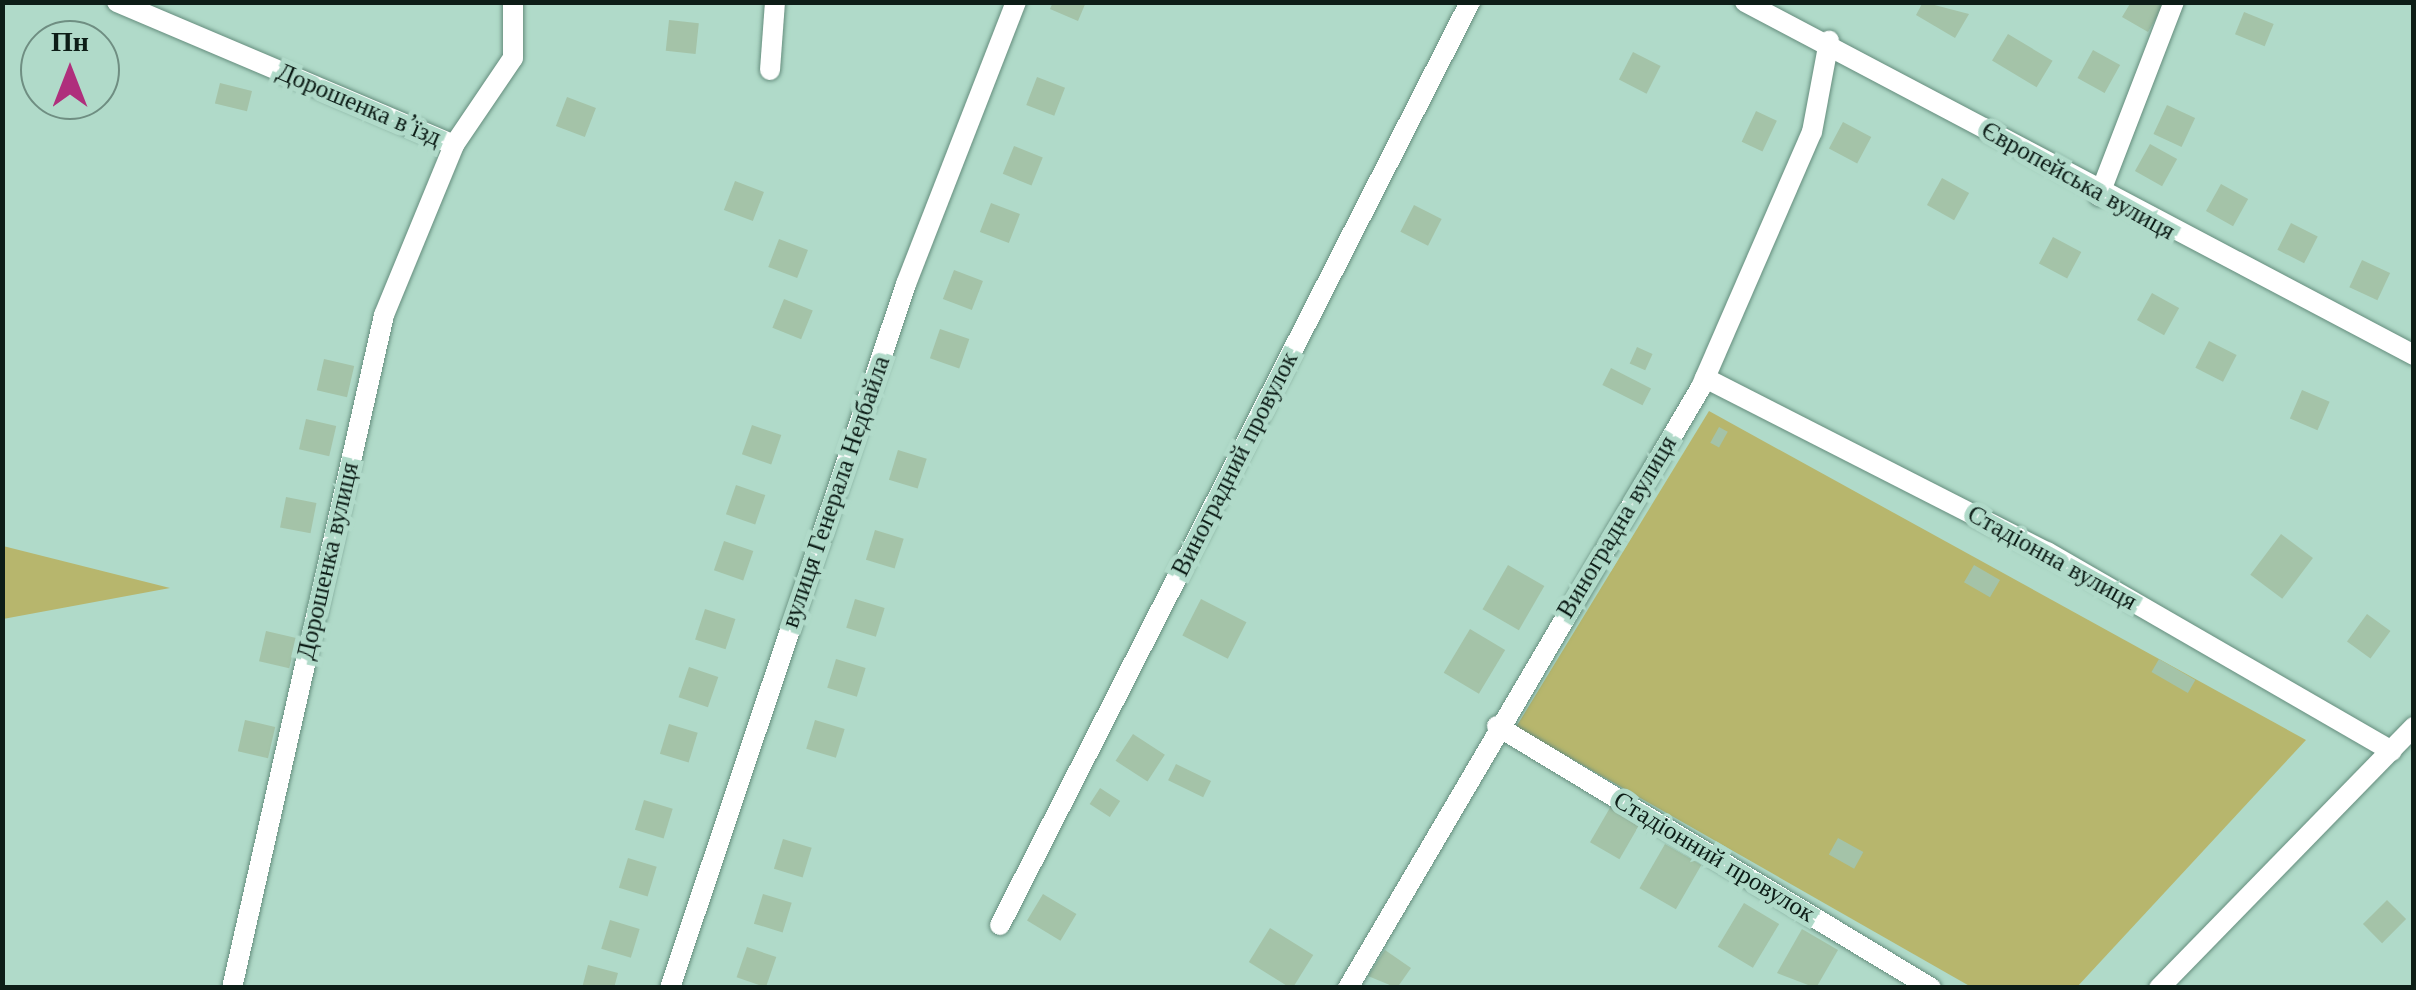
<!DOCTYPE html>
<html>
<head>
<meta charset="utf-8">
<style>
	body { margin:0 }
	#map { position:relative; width:2416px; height:990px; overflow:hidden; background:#b0dac9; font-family:"Libre Baskerville",serif }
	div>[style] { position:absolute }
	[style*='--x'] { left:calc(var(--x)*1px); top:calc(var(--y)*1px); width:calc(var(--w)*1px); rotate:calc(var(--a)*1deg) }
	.green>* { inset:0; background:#b7b66d }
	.building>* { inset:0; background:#a4c3a8; transform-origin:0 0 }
	.roads { filter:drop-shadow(0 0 2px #658d7d) drop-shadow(0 0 2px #658d7d) }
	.minor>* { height:20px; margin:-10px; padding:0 10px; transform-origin:10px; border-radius:10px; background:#fff }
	span { translate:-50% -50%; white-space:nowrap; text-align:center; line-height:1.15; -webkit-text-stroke:10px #b0dac9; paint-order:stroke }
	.street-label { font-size:25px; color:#0d1d17 }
	.frame { position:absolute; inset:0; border:5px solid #0d1d17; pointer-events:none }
	.north { position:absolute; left:20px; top:20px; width:100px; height:100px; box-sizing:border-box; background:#b0dac9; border:2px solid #6f8e82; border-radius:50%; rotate:0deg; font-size:28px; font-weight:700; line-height:40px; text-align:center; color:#0d1d17 }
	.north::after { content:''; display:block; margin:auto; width:35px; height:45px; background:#af2f7c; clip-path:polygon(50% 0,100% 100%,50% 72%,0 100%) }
</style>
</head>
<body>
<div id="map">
	<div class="green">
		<i style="clip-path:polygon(1709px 411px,2306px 740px,2077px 987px,1973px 988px,1516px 727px)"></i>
		<i style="clip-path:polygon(2px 546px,3px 546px,170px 588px,3px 619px)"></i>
	</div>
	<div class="building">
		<i style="clip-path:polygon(1053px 2px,1086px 2px,1078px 21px,1050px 9px)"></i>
		<i style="clip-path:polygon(1923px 2px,1969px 14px,1955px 38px,1916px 15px)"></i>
		<i style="clip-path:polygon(2131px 2px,2164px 5px,2148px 32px,2122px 17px)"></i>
		<i style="left:2244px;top:12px;width:32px;height:24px;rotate:22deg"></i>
		<i style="left:669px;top:20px;width:30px;height:31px;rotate:6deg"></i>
		<i style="left:2008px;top:34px;width:52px;height:31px;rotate:31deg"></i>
		<i style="left:2093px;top:50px;width:31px;height:32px;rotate:29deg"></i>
		<i style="left:1633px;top:52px;width:31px;height:31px;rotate:27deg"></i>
		<i style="left:1037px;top:77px;width:30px;height:30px;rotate:21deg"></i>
		<i style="left:220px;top:83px;width:33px;height:21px;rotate:14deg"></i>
		<i style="left:567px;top:97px;width:31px;height:31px;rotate:21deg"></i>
		<i style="left:2167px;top:105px;width:31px;height:32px;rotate:25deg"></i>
		<i style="left:1756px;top:111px;width:23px;height:34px;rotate:25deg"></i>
		<i style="left:1843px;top:122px;width:32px;height:30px;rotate:28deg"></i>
		<i style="left:2150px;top:144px;width:31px;height:31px;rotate:29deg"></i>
		<i style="left:1014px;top:146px;width:31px;height:30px;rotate:22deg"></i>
		<i style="left:1942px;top:178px;width:31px;height:31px;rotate:29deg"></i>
		<i style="left:735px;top:181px;width:31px;height:31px;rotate:21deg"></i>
		<i style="left:2221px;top:184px;width:31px;height:31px;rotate:29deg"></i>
		<i style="left:991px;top:203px;width:31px;height:31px;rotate:21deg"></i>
		<i style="left:1414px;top:205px;width:31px;height:30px;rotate:27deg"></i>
		<i style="left:2291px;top:223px;width:30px;height:30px;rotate:27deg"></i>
		<i style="left:2053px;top:237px;width:32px;height:30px;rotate:28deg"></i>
		<i style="left:779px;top:239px;width:31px;height:30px;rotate:21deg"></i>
		<i style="left:2362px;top:260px;width:31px;height:30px;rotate:25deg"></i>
		<i style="left:954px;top:270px;width:31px;height:31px;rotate:21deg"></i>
		<i style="left:2152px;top:293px;width:31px;height:31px;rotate:29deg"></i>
		<i style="left:784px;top:299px;width:31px;height:31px;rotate:22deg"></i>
		<i style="left:940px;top:329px;width:31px;height:31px;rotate:19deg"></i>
		<i style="left:2209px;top:341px;width:31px;height:30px;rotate:27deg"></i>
		<i style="left:1637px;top:347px;width:17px;height:18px;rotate:24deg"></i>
		<i style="left:324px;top:359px;width:31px;height:32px;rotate:13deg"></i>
		<i style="left:1611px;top:368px;width:45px;height:19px;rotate:27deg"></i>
		<i style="left:2302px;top:390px;width:30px;height:31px;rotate:23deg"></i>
		<i style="left:306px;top:419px;width:31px;height:31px;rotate:13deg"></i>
		<i style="left:752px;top:425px;width:31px;height:31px;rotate:19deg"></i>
		<i style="left:1719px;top:427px;width:10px;height:18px;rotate:29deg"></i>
		<i style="left:898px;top:450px;width:30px;height:31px;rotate:17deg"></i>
		<i style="left:736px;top:485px;width:31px;height:31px;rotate:19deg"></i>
		<i style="left:286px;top:497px;width:31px;height:31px;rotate:11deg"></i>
		<i style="left:875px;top:530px;width:30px;height:31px;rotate:17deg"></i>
		<i style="left:2281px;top:534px;width:40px;height:51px;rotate:37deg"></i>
		<i style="left:724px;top:541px;width:31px;height:31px;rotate:19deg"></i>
		<i style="left:1508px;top:565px;width:42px;height:51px;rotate:30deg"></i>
		<i style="left:1974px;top:565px;width:30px;height:20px;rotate:30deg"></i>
		<i style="left:855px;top:599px;width:31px;height:30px;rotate:17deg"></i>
		<i style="left:1201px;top:599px;width:51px;height:41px;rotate:27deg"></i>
		<i style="left:705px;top:609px;width:32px;height:32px;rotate:18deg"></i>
		<i style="left:2367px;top:614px;width:29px;height:34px;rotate:36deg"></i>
		<i style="left:1470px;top:629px;width:41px;height:51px;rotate:31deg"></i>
		<i style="left:266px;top:631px;width:31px;height:31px;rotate:13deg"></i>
		<i style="left:836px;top:659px;width:31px;height:30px;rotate:17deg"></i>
		<i style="left:2159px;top:659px;width:42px;height:15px;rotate:30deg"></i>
		<i style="left:689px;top:667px;width:31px;height:32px;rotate:19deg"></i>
		<i style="left:245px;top:720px;width:31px;height:32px;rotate:13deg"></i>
		<i style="left:815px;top:720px;width:31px;height:30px;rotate:17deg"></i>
		<i style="left:669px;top:724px;width:30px;height:31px;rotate:17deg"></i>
		<i style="left:1133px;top:734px;width:38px;height:32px;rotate:33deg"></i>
		<i style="left:1176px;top:764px;width:39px;height:18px;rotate:26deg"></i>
		<i style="left:1100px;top:788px;width:24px;height:19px;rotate:33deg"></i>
		<i style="left:644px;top:800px;width:30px;height:31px;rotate:17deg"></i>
		<i style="left:1611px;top:806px;width:34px;height:42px;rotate:30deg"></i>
		<i style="left:1838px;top:838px;width:29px;height:19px;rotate:29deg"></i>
		<i style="left:783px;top:839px;width:30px;height:31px;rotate:17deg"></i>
		<i style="left:1665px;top:844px;width:42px;height:51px;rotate:30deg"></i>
		<i style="left:628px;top:858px;width:30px;height:31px;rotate:17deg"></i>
		<i style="left:763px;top:894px;width:30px;height:31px;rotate:17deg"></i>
		<i style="left:1043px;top:894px;width:39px;height:31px;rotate:31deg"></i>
		<i style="left:2387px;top:900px;width:27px;height:34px;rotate:45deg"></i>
		<i style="left:1744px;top:903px;width:41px;height:51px;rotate:31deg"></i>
		<i style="left:610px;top:920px;width:31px;height:30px;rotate:17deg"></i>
		<i style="left:1270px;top:928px;width:51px;height:40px;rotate:32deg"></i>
		<i style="clip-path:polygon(1802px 929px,1838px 950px,1816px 988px,1777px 973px)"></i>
		<i style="left:747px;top:947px;width:31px;height:32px;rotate:19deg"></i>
		<i style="clip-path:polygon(1385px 950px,1411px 968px,1397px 988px,1368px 976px)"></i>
		<i style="clip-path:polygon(588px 965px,618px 973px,614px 988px,582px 988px)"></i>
	</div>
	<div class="roads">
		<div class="minor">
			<i style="--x:117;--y:2;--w:366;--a:23"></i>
			<i style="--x:454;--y:145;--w:105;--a:-55.9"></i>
			<i style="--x:513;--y:58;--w:56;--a:-90"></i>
			<i style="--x:1745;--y:2;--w:756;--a:27.82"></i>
			<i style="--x:770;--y:70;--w:68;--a:-85.8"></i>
			<i style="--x:2099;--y:196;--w:208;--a:-68.9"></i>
			<i style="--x:1705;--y:378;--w:384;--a:27"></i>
			<i style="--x:2047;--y:552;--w:398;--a:30"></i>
			<i style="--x:1497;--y:726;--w:507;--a:31.12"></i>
			<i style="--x:1000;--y:925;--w:1036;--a:-63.01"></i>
			<i style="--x:232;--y:988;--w:690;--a:-77.27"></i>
			<i style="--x:384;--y:315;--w:184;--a:-67.6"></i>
			<i style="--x:670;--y:988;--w:743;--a:-71.47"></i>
			<i style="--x:906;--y:284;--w:303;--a:-68.7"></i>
			<i style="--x:1348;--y:988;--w:697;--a:-59.57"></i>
			<i style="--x:1701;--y:387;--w:278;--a:-66.5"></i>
			<i style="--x:1812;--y:132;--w:93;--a:-79.4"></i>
			<i style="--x:2159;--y:988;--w:365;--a:-45.7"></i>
		</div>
	</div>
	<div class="street-label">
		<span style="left:359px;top:105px;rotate:23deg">Дорошенка в’їзд</span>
		<span style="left:2078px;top:181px;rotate:29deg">Європейська вулиця</span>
		<span style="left:1235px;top:464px;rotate:-63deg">Виноградний провулок</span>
		<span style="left:836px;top:492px;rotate:-71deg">вулиця Генерала Недбайла</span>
		<span style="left:1617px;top:527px;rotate:-59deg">Виноградна вулиця</span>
		<span style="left:2052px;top:558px;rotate:29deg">Стадіонна вулиця</span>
		<span style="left:328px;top:561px;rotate:-77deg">Дорошенка вулиця</span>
		<span style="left:1714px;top:857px;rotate:31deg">Стадіонний провулок</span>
	</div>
	<div class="frame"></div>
	<div class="north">Пн</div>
</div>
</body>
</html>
